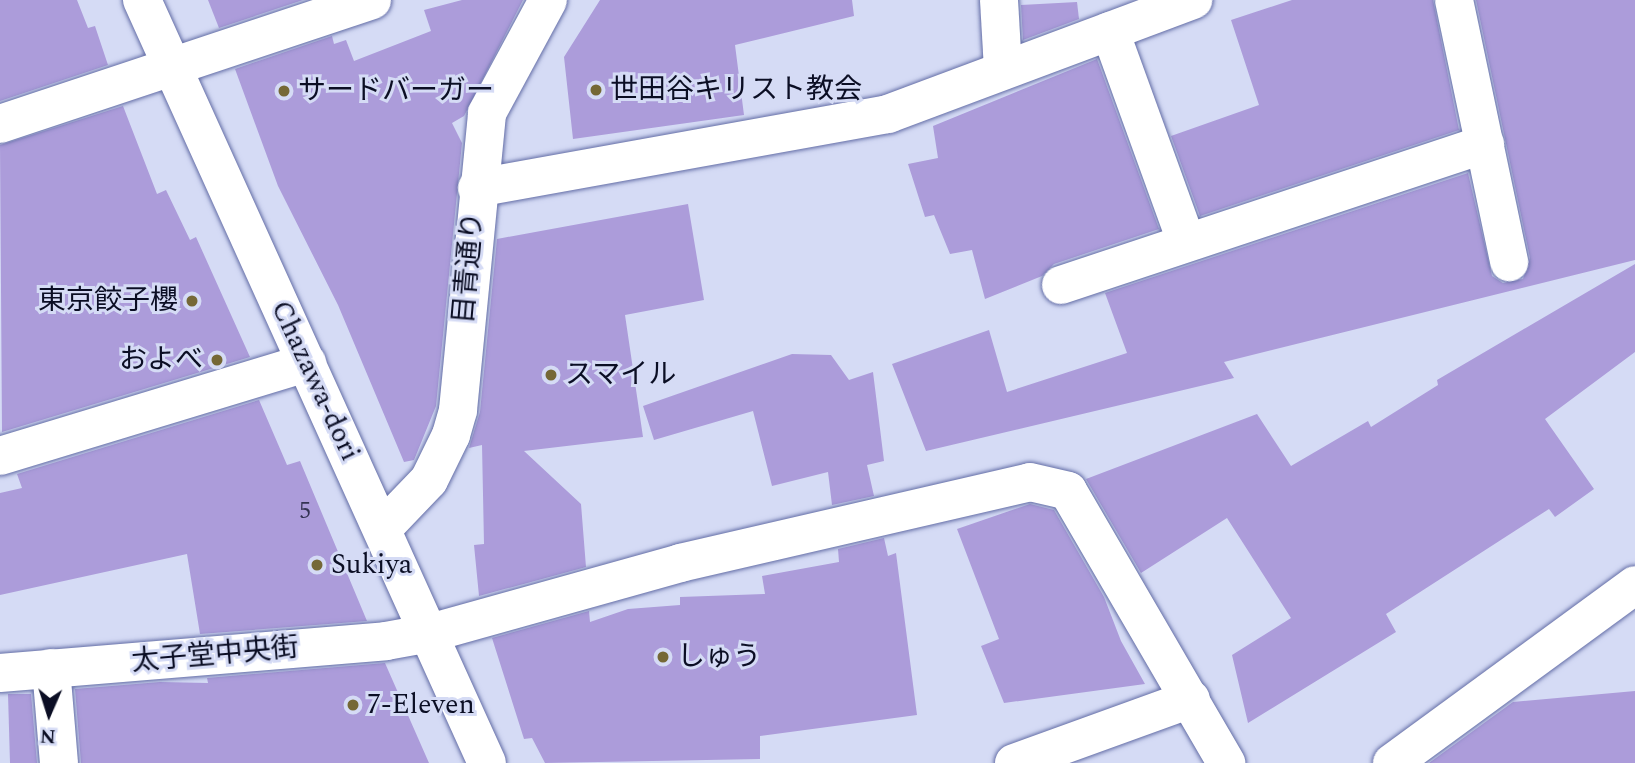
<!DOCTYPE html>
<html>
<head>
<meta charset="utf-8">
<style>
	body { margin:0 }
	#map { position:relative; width:1635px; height:763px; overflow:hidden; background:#d5dbf5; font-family:Spectral,"Noto Sans JP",serif }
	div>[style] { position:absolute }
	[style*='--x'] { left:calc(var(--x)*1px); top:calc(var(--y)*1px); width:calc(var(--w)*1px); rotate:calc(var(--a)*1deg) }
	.building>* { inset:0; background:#ac9cda }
	.roads { filter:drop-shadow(0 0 2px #636da6) drop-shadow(0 0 2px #636da6) }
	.minor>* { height:38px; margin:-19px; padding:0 19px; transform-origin:19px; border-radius:19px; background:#fff }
	.dots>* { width:19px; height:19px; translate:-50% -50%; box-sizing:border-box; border:4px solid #d5dbf5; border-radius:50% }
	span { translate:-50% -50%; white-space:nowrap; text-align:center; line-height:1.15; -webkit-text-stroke:6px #d5dbf5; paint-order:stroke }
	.number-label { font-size:24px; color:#333252 }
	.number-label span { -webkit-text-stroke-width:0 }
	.poi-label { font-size:28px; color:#0b0e24 }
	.left { translate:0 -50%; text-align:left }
	.right { translate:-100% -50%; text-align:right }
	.street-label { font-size:28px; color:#0b0e24 }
	.north { position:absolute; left:14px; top:679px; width:70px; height:70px; -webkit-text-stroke:5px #d5dbf5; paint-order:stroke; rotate:183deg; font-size:19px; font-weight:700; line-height:28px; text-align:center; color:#0b0e24 }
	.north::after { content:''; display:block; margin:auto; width:24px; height:32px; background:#0b0e24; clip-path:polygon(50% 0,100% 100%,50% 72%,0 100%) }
</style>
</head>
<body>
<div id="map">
	<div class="building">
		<i style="clip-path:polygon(0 0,77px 0,88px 28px,95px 26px,108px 65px,0 101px)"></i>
		<i style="clip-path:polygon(208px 0,303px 0,219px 28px)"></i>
		<i style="clip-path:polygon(462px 0,523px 0,464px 116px,452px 123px,462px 143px,436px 406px,414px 460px,404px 462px,338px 305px,278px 186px,235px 69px,332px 36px,334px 44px,346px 40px,354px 61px,431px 31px,424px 10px)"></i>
		<i style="clip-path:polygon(600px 0,852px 0,854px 16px,735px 45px,744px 115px,573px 139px,564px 57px)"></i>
		<i style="clip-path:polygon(1292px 0,1433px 0,1459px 130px,1200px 216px,1171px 136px,1259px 105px,1231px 20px)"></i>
		<i style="clip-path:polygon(1476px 0,1635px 0,1635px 260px,1224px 362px,1234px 378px,926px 451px,892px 364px,989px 330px,1007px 392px,1127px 353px,1105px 293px,1468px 173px,1492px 276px,1503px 283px,1523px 279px,1530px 258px)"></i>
		<i style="clip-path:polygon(1077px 2px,1079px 19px,1023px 40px,1021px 5px)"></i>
		<i style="clip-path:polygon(1097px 59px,1159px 229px,1054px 264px,1042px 276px,985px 299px,972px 250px,950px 254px,934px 215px,925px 217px,908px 164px,938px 158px,933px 126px)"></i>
		<i style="clip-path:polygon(123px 106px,157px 194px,166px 190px,190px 240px,196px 237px,250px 357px,2px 432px,0 145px)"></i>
		<i style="clip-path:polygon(688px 204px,704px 300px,625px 315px,643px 437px,524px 451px,581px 504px,586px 567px,479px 596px,474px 545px,484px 544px,482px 445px,469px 448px,480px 412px,497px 239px)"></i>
		<i style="clip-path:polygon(1635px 264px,1635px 352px,1545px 419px,1594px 489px,1555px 517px,1549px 509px,1386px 614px,1396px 632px,1248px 723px,1232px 655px,1291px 618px,1227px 518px,1141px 573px,1086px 479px,1257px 414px,1291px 466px,1368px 421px,1371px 427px,1438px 385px,1437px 380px)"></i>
		<i style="clip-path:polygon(792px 354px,831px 355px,849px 380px,873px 372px,884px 461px,867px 465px,874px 496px,832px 505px,828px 472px,772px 486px,753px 411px,654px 440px,643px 406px)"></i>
		<i style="clip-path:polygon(259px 400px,287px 465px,300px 461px,367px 621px,200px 634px,187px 554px,0 595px,0 493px,22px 488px,17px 474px)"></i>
		<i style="clip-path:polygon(1030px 504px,1054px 510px,1104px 597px,1121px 641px,1145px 684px,1004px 703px,981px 646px,999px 639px,957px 529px)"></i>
		<i style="clip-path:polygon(884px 538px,888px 556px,896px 553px,917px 715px,760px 736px,760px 759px,545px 763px,532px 738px,524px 739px,492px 638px,589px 611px,590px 622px,628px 609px,680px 605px,680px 597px,765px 594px,762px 576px,839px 562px,838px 549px)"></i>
		<i style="clip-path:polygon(385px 663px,429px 763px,81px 763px,75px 689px,160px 682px,208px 683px,207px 678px)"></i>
		<i style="clip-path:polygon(1635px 691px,1635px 763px,1429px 763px,1513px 702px)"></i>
		<i style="clip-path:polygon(8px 694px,31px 694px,37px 763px,10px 763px)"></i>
	</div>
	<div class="roads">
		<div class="minor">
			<i style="--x:142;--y:0;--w:837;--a:65.67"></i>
			<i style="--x:999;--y:0;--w:70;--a:86.7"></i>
			<i style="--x:1454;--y:0;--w:268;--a:78.1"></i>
			<i style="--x:1110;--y:31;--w:223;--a:70.1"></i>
			<i style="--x:0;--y:124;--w:392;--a:-18.4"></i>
			<i style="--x:477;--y:188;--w:418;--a:-10.2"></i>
			<i style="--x:888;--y:114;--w:326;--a:-20.5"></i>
			<i style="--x:1061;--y:285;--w:447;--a:-18.4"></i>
			<i style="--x:0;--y:456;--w:321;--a:-16.9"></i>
			<i style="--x:383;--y:528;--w:66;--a:-46.2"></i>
			<i style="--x:429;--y:480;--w:50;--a:-63.9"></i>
			<i style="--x:451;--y:435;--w:26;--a:-74"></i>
			<i style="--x:458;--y:410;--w:298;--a:-84.4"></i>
			<i style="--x:487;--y:113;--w:128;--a:-61.6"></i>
			<i style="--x:51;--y:668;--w:95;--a:85.2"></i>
			<i style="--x:0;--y:673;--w:387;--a:-4.7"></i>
			<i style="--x:386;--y:641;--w:45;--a:-10.3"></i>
			<i style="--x:430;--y:633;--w:260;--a:-15.6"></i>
			<i style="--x:680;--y:563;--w:359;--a:-13"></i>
			<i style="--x:1030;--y:482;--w:39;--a:13"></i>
			<i style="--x:1068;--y:491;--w:315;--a:59.8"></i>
			<i style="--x:1014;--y:763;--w:188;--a:-19.9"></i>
			<i style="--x:1392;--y:763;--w:301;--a:-36.2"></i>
		</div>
	</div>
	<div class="dots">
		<i style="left:596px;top:90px;background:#756836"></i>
		<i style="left:284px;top:91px;background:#756836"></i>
		<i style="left:192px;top:301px;background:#756836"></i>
		<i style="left:217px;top:360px;background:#756836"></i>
		<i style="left:551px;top:375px;background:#756836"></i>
		<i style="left:317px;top:565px;background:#756836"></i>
		<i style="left:663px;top:657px;background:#756836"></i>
		<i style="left:353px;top:705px;background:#756836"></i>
	</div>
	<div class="number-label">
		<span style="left:305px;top:512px">5</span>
	</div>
	<div class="poi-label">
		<span class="left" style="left:610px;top:90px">世田谷キリスト教会</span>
		<span class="left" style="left:298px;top:91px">サードバーガー</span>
		<span class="right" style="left:178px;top:301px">東京餃子櫻</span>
		<span class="right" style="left:203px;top:360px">およべ</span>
		<span class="left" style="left:565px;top:375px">スマイル</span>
		<span class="left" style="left:331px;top:565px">Sukiya</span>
		<span class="left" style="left:677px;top:657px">しゅう</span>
		<span class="left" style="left:367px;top:705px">7-Eleven</span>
	</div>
	<div class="street-label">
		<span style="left:469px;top:268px;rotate:-85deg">目青通り</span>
		<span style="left:315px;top:381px;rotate:65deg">Chazawa-dori</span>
		<span style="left:215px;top:655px;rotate:-5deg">太子堂中央街</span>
	</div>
	<div class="north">N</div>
</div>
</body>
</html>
